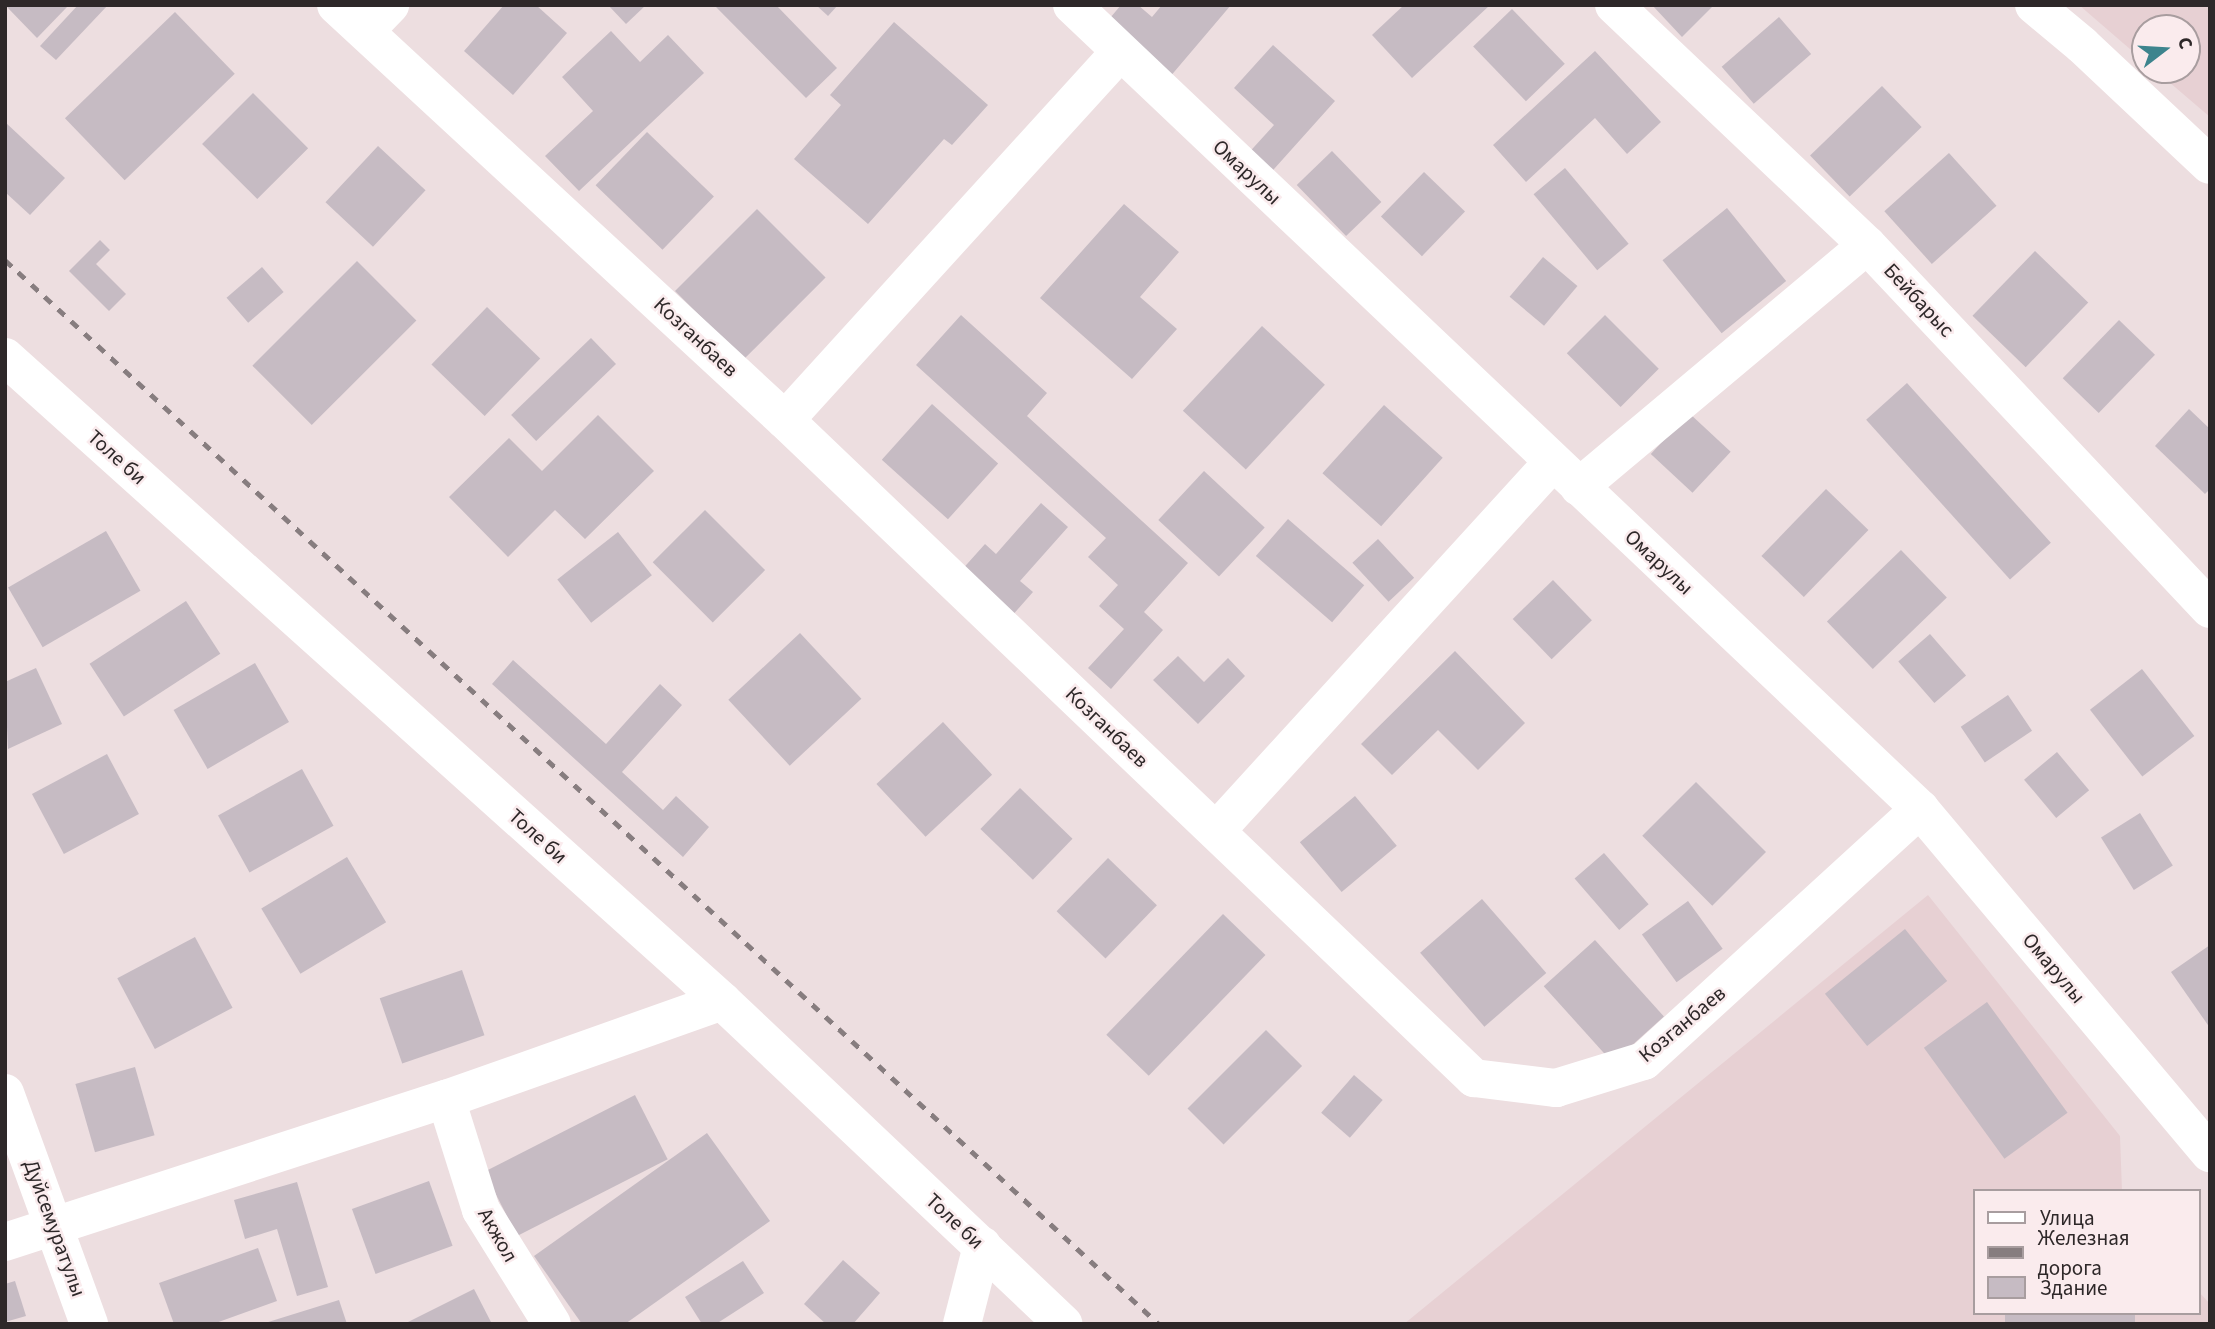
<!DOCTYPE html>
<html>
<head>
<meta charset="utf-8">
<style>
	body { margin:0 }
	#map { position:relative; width:2215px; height:1329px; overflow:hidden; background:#eddee0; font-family:"Source Sans 3",sans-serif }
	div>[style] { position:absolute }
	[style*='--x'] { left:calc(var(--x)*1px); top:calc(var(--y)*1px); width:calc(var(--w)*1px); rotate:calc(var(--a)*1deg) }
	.built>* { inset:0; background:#e7d0d3 }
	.building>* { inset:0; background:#c6bbc3; transform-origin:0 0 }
	.minor>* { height:38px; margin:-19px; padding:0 19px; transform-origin:19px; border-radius:19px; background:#fff }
	.major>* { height:38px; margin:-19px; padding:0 19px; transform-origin:19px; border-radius:19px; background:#fff }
	.rail>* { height:5px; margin-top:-2.5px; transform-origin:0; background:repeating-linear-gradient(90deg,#877d7f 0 9px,transparent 0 18px) }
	span { translate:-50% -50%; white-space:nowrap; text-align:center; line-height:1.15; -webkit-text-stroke:5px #faebed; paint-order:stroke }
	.street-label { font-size:21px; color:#2e2829 }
	.frame { position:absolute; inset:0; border:7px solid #2e2829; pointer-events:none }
	.legend { position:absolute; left:1973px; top:1189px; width:228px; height:126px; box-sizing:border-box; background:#faebed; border:2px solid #a89d9f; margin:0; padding:9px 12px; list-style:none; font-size:21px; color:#2e2829 }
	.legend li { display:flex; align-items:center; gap:14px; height:35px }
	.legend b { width:35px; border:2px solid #a89d9f }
	.north { position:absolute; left:2131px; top:14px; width:70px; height:70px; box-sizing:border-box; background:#faebed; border:2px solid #a89d9f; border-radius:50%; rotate:73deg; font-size:19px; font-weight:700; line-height:28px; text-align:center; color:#2e2829 }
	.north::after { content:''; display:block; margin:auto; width:24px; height:32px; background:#3d848d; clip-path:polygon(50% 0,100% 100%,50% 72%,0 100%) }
</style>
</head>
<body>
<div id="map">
	<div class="built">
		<i style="clip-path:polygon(2079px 5px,2210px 5px,2210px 117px,2155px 70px,2187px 70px,2187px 28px,2145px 28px,2145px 62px)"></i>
		<i style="clip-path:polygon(1928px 895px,2120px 1136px,2122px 1191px,1975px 1191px,1975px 1313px,2199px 1313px,2199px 1292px,2210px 1304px,2210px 1324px,1404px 1324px)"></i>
	</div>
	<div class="building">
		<i style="clip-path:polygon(5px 5px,69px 5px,37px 38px)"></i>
		<i style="clip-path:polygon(78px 5px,108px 5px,56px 60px,40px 46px)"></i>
		<i style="clip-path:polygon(504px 5px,536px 5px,567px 33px,513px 95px,464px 51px)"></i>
		<i style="clip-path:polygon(608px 5px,646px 5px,626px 24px)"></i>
		<i style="clip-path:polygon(714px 5px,776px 5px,837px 68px,806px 98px)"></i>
		<i style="clip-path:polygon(816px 5px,838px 5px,828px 16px)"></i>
		<i style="clip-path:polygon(1121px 5px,1138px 5px,1152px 17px,1162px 5px,1231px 5px,1169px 78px,1105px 24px)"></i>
		<i style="clip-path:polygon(1404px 5px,1490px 5px,1412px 78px,1372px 35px)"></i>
		<i style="clip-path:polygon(1652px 5px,1714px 5px,1682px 37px)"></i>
		<i style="left:1512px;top:9px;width:76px;height:54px;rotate:46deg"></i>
		<i style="left:175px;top:12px;width:86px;height:153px;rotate:46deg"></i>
		<i style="left:1779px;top:17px;width:49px;height:76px;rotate:49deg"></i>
		<i style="clip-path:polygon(894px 22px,988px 105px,952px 145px,944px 139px,868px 224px,794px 159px,841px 105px,830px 95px)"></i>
		<i style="clip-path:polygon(611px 31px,640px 62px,668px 35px,704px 73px,579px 191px,545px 156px,593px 111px,562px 77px)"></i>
		<i style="clip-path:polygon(1273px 45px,1335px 101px,1266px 178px,1244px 158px,1274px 125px,1234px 88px)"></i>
		<i style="clip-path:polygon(1595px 51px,1661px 122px,1627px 154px,1595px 118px,1526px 182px,1493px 145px)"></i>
		<i style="left:1882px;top:86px;width:57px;height:100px;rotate:46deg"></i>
		<i style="left:253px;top:93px;width:78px;height:72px;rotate:45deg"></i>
		<i style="clip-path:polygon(5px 122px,65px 178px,30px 215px,5px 192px)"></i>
		<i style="left:647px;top:132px;width:93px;height:74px;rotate:44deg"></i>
		<i style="left:378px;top:146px;width:65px;height:77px;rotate:43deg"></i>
		<i style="left:1332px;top:151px;width:71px;height:49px;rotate:46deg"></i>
		<i style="left:1949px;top:153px;width:71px;height:87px;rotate:48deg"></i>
		<i style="left:1565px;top:168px;width:99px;height:41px;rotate:50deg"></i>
		<i style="left:1424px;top:172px;width:57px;height:62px;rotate:44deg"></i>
		<i style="clip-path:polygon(1124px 204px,1179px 252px,1140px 297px,1177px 329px,1132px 379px,1040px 298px)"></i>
		<i style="left:1727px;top:208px;width:94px;height:83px;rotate:51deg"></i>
		<i style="left:757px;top:209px;width:97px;height:116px;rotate:45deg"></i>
		<i style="clip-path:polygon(100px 240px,110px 250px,96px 264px,126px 294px,109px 311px,69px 271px)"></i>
		<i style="left:2035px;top:251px;width:74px;height:90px;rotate:44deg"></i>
		<i style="left:1543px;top:257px;width:45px;height:52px;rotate:40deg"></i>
		<i style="left:357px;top:261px;width:84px;height:148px;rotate:45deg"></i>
		<i style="left:262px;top:267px;width:33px;height:47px;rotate:49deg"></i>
		<i style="left:487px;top:307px;width:74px;height:80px;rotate:44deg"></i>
		<i style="clip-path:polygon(961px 315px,1047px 393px,1027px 416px,1188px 563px,1144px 612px,1163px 630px,1111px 689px,1088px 668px,1124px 629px,1099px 606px,1118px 585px,1088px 557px,1106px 538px,916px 365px)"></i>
		<i style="left:1605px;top:315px;width:76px;height:54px;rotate:45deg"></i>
		<i style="left:2119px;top:320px;width:50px;height:81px;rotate:44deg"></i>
		<i style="left:1262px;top:326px;width:86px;height:116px;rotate:43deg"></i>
		<i style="left:591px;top:338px;width:36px;height:111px;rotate:46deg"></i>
		<i style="left:1907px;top:383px;width:215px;height:55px;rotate:48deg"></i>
		<i style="left:932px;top:404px;width:89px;height:75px;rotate:42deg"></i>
		<i style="left:1384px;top:405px;width:79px;height:92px;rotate:42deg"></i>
		<i style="clip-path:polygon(2189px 409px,2210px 429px,2210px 489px,2205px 494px,2155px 446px)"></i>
		<i style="left:1689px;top:413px;width:57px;height:56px;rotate:43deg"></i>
		<i style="clip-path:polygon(598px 415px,654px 471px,585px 539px,555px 510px,508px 557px,449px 497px,509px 438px,542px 471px)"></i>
		<i style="left:1204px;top:471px;width:83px;height:67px;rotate:43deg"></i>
		<i style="left:1826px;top:489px;width:59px;height:93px;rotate:44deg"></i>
		<i style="clip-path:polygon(1041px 503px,1068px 527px,1020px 581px,1033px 592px,1010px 618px,959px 573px,985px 544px,996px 554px)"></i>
		<i style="left:705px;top:510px;width:85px;height:74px;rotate:45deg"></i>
		<i style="left:1288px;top:519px;width:101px;height:49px;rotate:41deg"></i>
		<i style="left:106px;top:531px;width:69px;height:113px;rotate:60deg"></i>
		<i style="left:618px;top:532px;width:55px;height:77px;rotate:52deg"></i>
		<i style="left:1378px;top:539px;width:53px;height:35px;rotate:47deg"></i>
		<i style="left:1901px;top:550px;width:66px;height:103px;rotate:46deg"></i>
		<i style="left:1553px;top:580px;width:56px;height:56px;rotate:46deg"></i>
		<i style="left:186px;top:601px;width:63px;height:115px;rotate:57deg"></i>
		<i style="left:800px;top:633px;width:90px;height:98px;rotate:47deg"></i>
		<i style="left:1930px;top:634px;width:55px;height:42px;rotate:49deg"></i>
		<i style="clip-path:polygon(1455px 651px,1525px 723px,1478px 770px,1438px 730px,1392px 775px,1361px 744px)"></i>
		<i style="clip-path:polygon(1178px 656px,1204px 682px,1228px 658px,1245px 676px,1198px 724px,1153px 680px)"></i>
		<i style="clip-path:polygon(513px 660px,606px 744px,660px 684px,682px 705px,622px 772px,663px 810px,676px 796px,709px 827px,683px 857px,492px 684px)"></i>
		<i style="left:255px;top:663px;width:68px;height:94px;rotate:60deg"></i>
		<i style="clip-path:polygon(36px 668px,62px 724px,8px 749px,5px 682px)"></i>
		<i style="left:2142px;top:669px;width:85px;height:66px;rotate:52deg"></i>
		<i style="left:2008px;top:695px;width:43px;height:57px;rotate:56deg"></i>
		<i style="left:943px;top:722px;width:72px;height:91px;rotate:47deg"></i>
		<i style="left:2057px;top:752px;width:50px;height:43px;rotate:50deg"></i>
		<i style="left:107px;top:754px;width:68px;height:85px;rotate:62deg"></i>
		<i style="left:302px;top:769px;width:65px;height:96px;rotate:61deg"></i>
		<i style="left:1696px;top:782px;width:99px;height:76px;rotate:45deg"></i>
		<i style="left:1020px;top:788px;width:73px;height:57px;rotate:44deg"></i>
		<i style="left:1355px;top:796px;width:65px;height:72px;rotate:50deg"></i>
		<i style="left:2140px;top:813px;width:62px;height:46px;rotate:58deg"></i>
		<i style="left:1604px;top:853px;width:68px;height:39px;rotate:49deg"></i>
		<i style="left:347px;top:857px;width:76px;height:100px;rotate:59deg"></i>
		<i style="left:1108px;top:858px;width:68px;height:74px;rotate:44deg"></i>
		<i style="left:1482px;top:899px;width:98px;height:82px;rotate:49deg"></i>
		<i style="left:1688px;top:901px;width:59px;height:57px;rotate:54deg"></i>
		<i style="left:1223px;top:914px;width:59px;height:168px;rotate:44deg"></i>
		<i style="left:1905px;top:929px;width:67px;height:103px;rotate:51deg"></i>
		<i style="left:195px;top:937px;width:80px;height:88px;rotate:62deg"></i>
		<i style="left:1595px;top:940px;width:103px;height:69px;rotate:48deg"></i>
		<i style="clip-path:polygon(2210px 945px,2210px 1028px,2171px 972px)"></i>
		<i style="left:462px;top:970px;width:69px;height:87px;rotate:71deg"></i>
		<i style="left:1987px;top:1002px;width:137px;height:78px;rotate:54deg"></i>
		<i style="left:1266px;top:1030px;width:51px;height:111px;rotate:45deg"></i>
		<i style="left:135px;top:1067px;width:71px;height:62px;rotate:74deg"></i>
		<i style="left:1354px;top:1075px;width:38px;height:50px;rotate:41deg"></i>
		<i style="left:635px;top:1095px;width:72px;height:169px;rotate:63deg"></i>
		<i style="clip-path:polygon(707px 1133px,770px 1221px,625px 1324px,582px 1324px,534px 1256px)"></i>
		<i style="left:429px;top:1181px;width:69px;height:82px;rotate:70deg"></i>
		<i style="clip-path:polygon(297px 1182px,328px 1287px,297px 1296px,277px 1229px,245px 1239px,234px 1200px)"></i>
		<i style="clip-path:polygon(258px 1248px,277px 1301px,213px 1324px,174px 1324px,159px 1283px)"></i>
		<i style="clip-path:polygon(843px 1260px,880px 1293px,853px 1324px,826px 1324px,804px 1304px)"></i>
		<i style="clip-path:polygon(743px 1261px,764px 1293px,716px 1324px,702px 1324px,685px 1297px)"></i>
		<i style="clip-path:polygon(15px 1281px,26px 1316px,5px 1322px,5px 1284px)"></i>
		<i style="clip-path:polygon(474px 1289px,492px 1324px,404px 1324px)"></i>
		<i style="clip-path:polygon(339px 1300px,347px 1324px,265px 1324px,265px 1323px)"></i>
		<i style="left:2005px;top:1313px;width:130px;height:13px"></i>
	</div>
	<div class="minor">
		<i style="--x:336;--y:5;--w:611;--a:42.75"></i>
		<i style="--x:785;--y:420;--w:953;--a:43.68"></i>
		<i style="--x:1474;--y:1078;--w:83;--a:7"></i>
		<i style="--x:1556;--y:1088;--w:92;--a:-17.1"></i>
		<i style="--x:1644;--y:1061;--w:374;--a:-42.4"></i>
		<i style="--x:1072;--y:5;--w:1169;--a:43.47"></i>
		<i style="--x:1920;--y:809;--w:450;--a:49.9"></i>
		<i style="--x:1614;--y:5;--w:349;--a:43.5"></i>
		<i style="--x:1867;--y:245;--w:500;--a:46.7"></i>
		<i style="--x:2034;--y:5;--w:62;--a:39.8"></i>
		<i style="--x:2082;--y:45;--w:175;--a:43.2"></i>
		<i style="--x:366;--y:30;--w:35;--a:-46"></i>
		<i style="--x:785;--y:420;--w:498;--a:-47.7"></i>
		<i style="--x:1579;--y:487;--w:376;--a:-40"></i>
		<i style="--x:1216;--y:831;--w:500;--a:-47.6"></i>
		<i style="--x:5;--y:1093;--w:246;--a:70"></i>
		<i style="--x:446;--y:1099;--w:116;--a:72.5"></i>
		<i style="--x:481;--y:1210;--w:134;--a:58.1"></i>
		<i style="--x:5;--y:1242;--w:464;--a:-18"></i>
		<i style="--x:446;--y:1099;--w:293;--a:-19.5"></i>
		<i style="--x:962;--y:1324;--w:81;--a:-75.6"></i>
	</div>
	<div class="major">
		<i style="--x:5;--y:357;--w:964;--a:41.93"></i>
		<i style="--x:722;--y:1001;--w:470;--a:43.4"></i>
	</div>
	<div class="rail">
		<i style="--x:5;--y:260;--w:1570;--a:42.68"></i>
	</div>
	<div class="street-label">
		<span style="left:1247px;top:172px;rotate:43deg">Омарулы</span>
		<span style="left:1919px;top:300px;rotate:47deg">Бейбарыс</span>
		<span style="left:696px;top:337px;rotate:43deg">Козганбаев</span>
		<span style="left:117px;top:457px;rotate:42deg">Толе би</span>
		<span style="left:1659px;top:562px;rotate:43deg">Омарулы</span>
		<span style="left:1107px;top:727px;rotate:44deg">Козганбаев</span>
		<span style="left:538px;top:836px;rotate:42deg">Толе би</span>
		<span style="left:2054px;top:968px;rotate:50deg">Омарулы</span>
		<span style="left:1682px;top:1024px;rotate:-40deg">Козганбаев</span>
		<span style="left:955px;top:1221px;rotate:43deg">Толе би</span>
		<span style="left:55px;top:1228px;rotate:70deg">Дуйсемуратулы</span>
		<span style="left:498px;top:1235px;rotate:60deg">Акжол</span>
	</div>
	<div class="frame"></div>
	<ul class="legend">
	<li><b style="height:9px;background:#fff"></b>Улица</li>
	<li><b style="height:9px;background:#877d7f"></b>Железная дорога</li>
	<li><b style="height:19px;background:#c6bbc3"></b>Здание</li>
	</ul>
	<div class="north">С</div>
</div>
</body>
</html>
